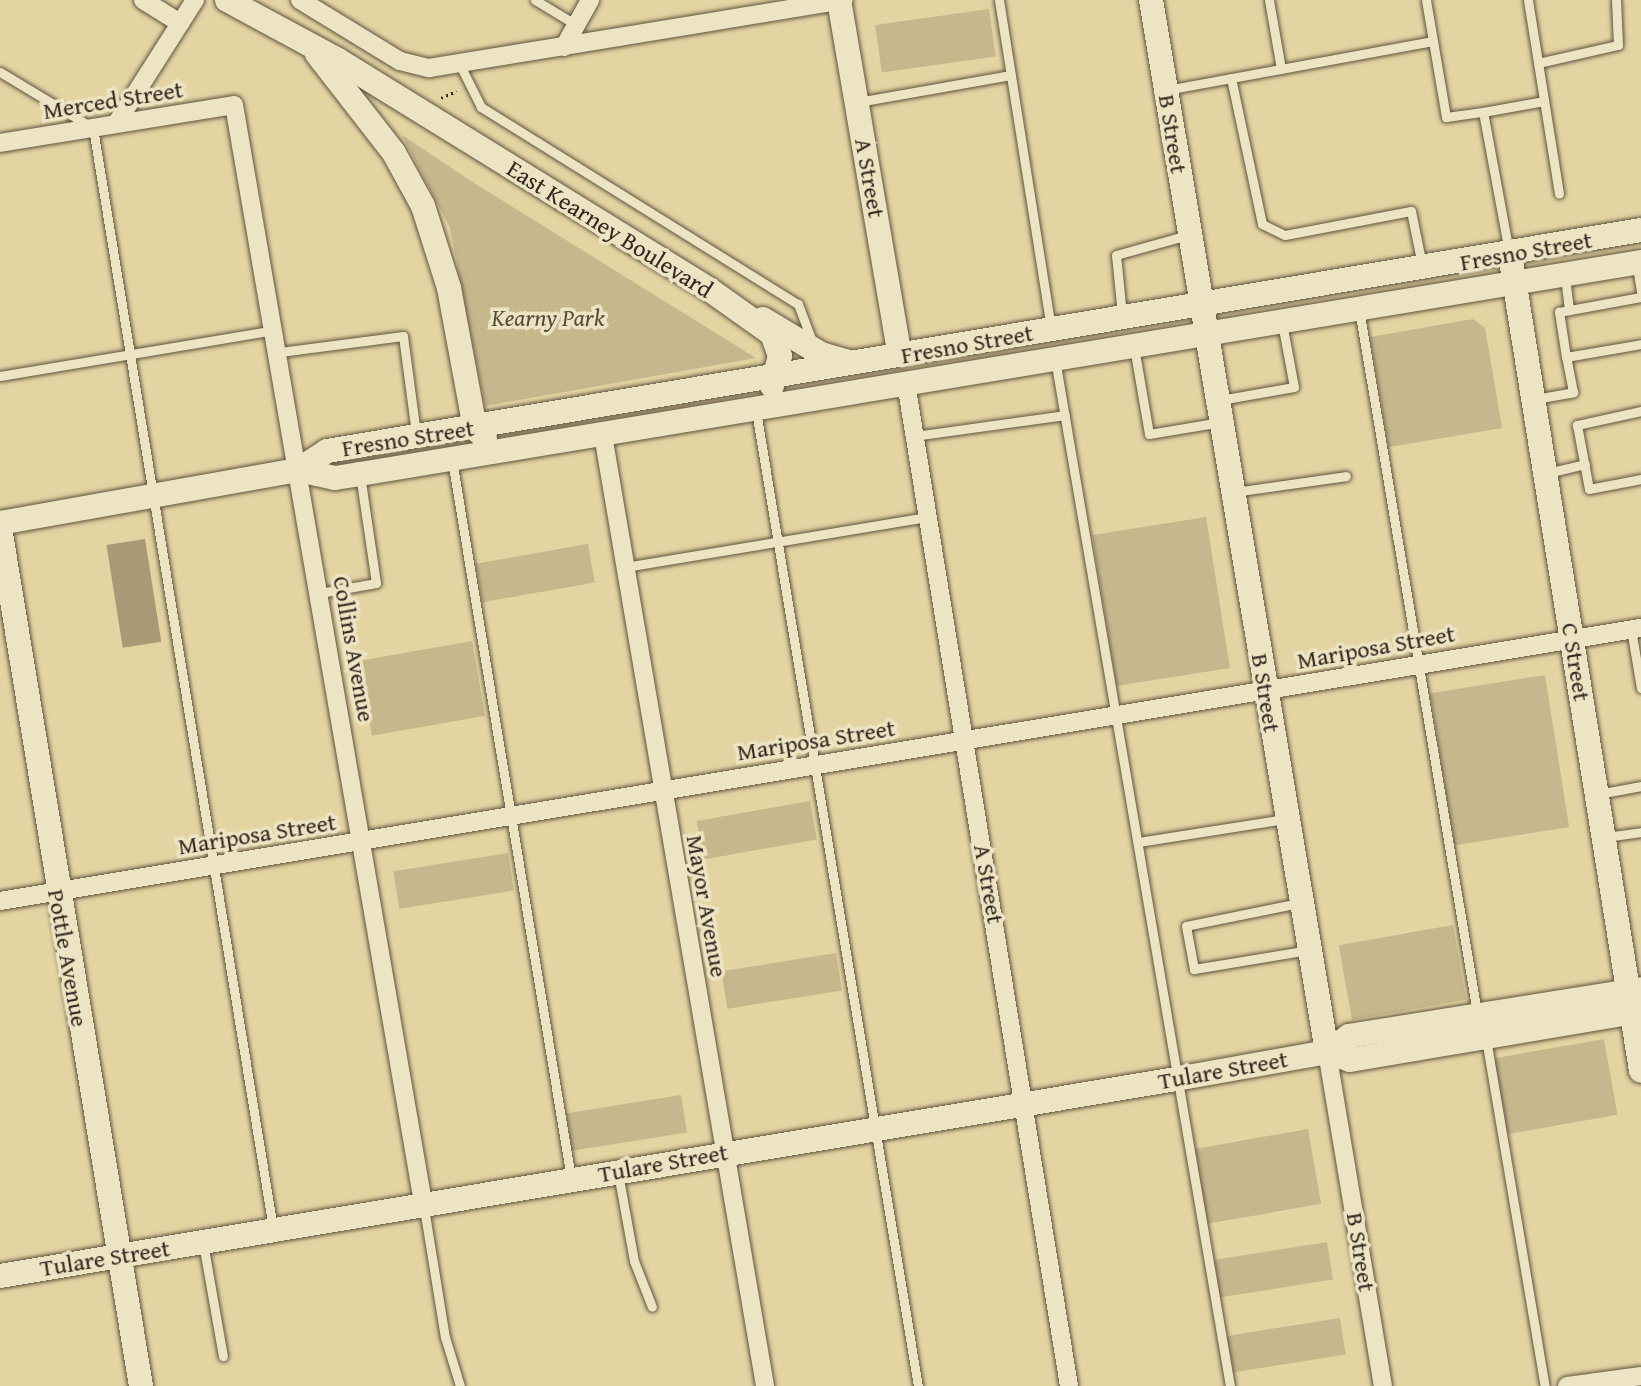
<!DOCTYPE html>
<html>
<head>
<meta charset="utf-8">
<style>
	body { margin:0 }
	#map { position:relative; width:1641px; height:1386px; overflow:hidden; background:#e3d5a2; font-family:"Gentium Book Plus",serif }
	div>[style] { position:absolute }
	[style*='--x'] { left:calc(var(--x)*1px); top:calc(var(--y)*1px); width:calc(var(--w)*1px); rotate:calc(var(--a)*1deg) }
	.green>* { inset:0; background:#c5b88c; transform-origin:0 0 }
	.water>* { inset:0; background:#a89a76; transform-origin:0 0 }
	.path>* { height:2.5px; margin-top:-1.25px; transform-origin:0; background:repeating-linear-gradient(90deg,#342820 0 2px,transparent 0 5.5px) }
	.roads { filter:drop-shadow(0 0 2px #605340) drop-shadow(0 0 2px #605340) }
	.lane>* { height:9px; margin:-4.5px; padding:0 4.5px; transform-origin:4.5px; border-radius:4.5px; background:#ede4c3 }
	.street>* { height:18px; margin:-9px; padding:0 9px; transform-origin:9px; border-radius:9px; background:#ede4c3 }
	.secondary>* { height:24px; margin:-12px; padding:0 12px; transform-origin:12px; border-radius:12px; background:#ede4c3 }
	span { translate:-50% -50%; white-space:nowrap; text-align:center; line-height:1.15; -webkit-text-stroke:7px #ede4c3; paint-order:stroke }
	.street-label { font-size:24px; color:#342820 }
	.park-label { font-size:24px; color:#584c3b; font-style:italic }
</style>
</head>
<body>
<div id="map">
	<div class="green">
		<i style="left:989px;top:9px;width:48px;height:115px;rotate:82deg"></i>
		<i style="clip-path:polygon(402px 135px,474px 183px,756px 358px,485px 406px,450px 228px)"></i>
		<i style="clip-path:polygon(1473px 319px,1485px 328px,1502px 428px,1389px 447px,1370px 337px)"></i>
		<i style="left:1206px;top:517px;width:153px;height:115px;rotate:81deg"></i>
		<i style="left:588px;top:544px;width:39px;height:114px;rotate:80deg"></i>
		<i style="left:472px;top:641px;width:76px;height:115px;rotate:80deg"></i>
		<i style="left:1545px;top:675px;width:154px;height:116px;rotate:81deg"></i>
		<i style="left:810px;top:801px;width:39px;height:115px;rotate:80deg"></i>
		<i style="left:508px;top:853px;width:38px;height:116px;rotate:81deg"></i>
		<i style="left:1453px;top:925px;width:76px;height:116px;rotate:80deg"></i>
		<i style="left:836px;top:953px;width:38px;height:116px;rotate:81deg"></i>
		<i style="left:1604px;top:1039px;width:77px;height:115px;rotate:80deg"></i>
		<i style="left:681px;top:1095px;width:38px;height:116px;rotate:81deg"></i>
		<i style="left:1308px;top:1129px;width:76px;height:115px;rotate:80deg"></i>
		<i style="left:1327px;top:1242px;width:38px;height:115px;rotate:81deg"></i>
		<i style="left:1340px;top:1318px;width:37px;height:116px;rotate:81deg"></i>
	</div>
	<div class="water">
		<i style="left:145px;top:539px;width:104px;height:39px;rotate:81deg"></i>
	</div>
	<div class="path">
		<i style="--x:441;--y:98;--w:17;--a:-24"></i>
	</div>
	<div class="roads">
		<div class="lane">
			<i style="--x:535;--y:0;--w:47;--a:31"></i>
			<i style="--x:999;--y:0;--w:332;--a:81"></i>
			<i style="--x:1269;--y:0;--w:70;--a:80.1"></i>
			<i style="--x:1426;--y:0;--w:119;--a:80.3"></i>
			<i style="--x:1446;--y:117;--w:37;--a:-8"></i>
			<i style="--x:1528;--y:0;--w:196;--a:80.9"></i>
			<i style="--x:1538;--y:63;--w:82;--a:-12.7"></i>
			<i style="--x:1618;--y:45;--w:45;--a:-92.5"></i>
			<i style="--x:460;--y:65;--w:47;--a:63.4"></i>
			<i style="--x:481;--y:107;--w:373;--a:31.9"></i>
			<i style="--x:798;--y:304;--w:43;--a:69.4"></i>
			<i style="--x:0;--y:72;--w:109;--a:31.1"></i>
			<i style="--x:93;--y:128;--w:1116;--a:80.71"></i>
			<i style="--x:1231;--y:78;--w:149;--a:78"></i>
			<i style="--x:1262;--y:224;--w:25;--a:26"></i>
			<i style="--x:1285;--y:235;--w:128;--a:-10.8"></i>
			<i style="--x:1411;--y:211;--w:55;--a:78.5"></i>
			<i style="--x:1166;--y:90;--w:271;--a:-10.4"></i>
			<i style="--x:858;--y:102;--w:155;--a:-10"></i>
			<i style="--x:1509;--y:252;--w:142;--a:-100.5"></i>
			<i style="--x:1483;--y:112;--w:62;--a:-10.2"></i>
			<i style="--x:1637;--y:266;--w:26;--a:81"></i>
			<i style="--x:1565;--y:277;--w:33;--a:83"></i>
			<i style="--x:1359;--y:309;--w:714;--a:80.48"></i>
			<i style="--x:1122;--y:315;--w:60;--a:-95.7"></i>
			<i style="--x:1116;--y:255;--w:75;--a:-15.5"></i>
			<i style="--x:1134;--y:347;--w:88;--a:80.2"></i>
			<i style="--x:1149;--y:434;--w:73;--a:-9.5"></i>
			<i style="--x:280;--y:352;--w:124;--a:-7.4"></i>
			<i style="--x:403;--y:336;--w:98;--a:82.4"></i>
			<i style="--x:1566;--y:357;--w:46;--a:-98.8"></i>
			<i style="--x:1559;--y:312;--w:83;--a:-10.4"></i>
			<i style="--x:1055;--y:359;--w:1042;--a:80.33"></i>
			<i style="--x:0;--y:376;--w:278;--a:-9.5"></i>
			<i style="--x:1535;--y:399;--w:39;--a:-10"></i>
			<i style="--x:1573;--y:392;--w:36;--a:-101"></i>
			<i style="--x:1566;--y:357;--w:76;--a:-9.8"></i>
			<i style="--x:1220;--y:400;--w:75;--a:-10"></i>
			<i style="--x:1294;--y:387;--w:65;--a:-100.6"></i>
			<i style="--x:756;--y:411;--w:988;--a:80.57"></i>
			<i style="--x:1641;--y:411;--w:66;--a:167.7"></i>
			<i style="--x:1577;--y:425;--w:65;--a:79.4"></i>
			<i style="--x:1589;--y:489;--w:53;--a:-10.9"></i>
			<i style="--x:914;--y:436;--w:152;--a:-7.9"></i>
			<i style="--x:452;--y:460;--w:728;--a:80.59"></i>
			<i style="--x:1547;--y:473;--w:39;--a:-13"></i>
			<i style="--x:1234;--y:492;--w:113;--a:-8.1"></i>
			<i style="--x:625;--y:567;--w:306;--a:-9.4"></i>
			<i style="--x:320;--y:593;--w:57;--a:-10.1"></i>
			<i style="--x:376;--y:583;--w:109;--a:-98.4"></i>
			<i style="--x:1631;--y:629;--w:60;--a:80.4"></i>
			<i style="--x:1598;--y:794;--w:44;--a:-10.5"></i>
			<i style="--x:1606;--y:837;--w:35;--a:-8"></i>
			<i style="--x:1138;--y:842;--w:149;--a:-8.9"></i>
			<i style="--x:1299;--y:903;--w:115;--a:168.5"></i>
			<i style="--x:1186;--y:926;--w:44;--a:79.5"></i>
			<i style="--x:1194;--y:969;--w:117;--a:-9.4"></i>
			<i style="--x:1486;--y:1039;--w:352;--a:80.4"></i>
			<i style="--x:618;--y:1173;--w:89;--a:79.7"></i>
			<i style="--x:634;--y:1261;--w:49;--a:68.6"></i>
			<i style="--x:424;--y:1208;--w:131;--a:80.8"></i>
			<i style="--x:445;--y:1337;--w:51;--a:73"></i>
			<i style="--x:203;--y:1243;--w:115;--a:80"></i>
		</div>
		<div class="street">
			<i style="--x:143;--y:0;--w:44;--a:31.9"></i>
			<i style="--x:300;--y:0;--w:117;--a:31.4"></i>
			<i style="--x:400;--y:61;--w:30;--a:14"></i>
			<i style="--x:429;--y:68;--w:420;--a:-9.3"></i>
			<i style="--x:564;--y:47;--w:54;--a:-61"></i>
			<i style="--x:116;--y:124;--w:147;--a:-57.5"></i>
			<i style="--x:0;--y:143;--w:237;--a:-9.2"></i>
			<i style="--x:234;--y:105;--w:1114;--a:80.23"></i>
			<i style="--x:906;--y:383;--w:1016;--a:80.77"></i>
			<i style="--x:603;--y:435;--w:965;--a:80.33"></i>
			<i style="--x:0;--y:901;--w:1664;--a:-9.45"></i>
			<i style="--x:1327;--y:1052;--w:339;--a:80.5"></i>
			<i style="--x:1567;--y:1386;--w:75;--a:-7.7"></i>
		</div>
		<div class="secondary">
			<i style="--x:227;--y:0;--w:126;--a:28.4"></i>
			<i style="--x:338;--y:60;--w:437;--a:31.7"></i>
			<i style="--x:710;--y:290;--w:76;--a:35.4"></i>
			<i style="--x:772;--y:334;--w:23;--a:70"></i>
			<i style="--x:780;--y:356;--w:31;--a:105"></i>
			<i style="--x:839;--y:0;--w:360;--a:80.3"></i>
			<i style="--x:1151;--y:0;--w:1067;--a:80.5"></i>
			<i style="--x:317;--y:54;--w:125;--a:52.1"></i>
			<i style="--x:394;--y:153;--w:60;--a:61.3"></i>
			<i style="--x:423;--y:206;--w:86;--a:72.4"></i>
			<i style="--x:449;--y:288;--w:142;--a:79.5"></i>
			<i style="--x:475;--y:428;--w:14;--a:45"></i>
			<i style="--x:1512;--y:267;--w:814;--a:80.88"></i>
			<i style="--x:763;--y:319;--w:68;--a:31.1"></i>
			<i style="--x:821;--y:354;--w:29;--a:16"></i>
			<i style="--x:298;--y:470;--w:38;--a:12"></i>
			<i style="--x:335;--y:478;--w:25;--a:-9"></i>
			<i style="--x:360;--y:474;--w:1298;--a:-9.4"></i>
			<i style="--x:0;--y:523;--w:303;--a:-10.1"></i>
			<i style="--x:298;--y:470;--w:35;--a:-33"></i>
			<i style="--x:327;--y:451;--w:1332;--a:-9.55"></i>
			<i style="--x:0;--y:528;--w:870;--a:80.67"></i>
			<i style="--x:1327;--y:1052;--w:24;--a:19"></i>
			<i style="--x:1350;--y:1060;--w:295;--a:-9.6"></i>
			<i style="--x:0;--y:1276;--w:1192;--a:-9.51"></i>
			<i style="--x:1176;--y:1079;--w:153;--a:-10.1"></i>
			<i style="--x:1327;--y:1052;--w:27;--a:-36"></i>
			<i style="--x:1349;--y:1036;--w:296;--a:-9.1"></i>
		</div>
	</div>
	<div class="street-label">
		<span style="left:113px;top:100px;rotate:-9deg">Merced Street</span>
		<span style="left:1173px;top:134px;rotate:81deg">B Street</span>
		<span style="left:870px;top:178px;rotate:80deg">A Street</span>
		<span style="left:610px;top:229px;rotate:32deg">East Kearney Boulevard</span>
		<span style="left:1526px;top:251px;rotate:-10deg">Fresno Street</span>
		<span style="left:967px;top:344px;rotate:-10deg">Fresno Street</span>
		<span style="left:408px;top:438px;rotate:-9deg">Fresno Street</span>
		<span style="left:1376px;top:647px;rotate:-10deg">Mariposa Street</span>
		<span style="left:354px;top:649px;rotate:80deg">Collins Avenue</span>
		<span style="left:1576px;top:662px;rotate:81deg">C Street</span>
		<span style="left:1266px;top:693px;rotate:81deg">B Street</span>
		<span style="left:816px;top:740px;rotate:-9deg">Mariposa Street</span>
		<span style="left:257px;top:834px;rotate:-9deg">Mariposa Street</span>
		<span style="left:989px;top:884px;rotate:80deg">A Street</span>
		<span style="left:707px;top:906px;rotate:80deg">Mayor Avenue</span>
		<span style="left:68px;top:958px;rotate:80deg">Pottle Avenue</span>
		<span style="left:1223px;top:1070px;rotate:-10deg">Tulare Street</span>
		<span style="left:663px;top:1163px;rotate:-10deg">Tulare Street</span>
		<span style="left:1361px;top:1252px;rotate:81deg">B Street</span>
		<span style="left:105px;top:1258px;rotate:-9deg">Tulare Street</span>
	</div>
	<div class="park-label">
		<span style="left:548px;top:318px">Kearny Park</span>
	</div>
</div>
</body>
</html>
